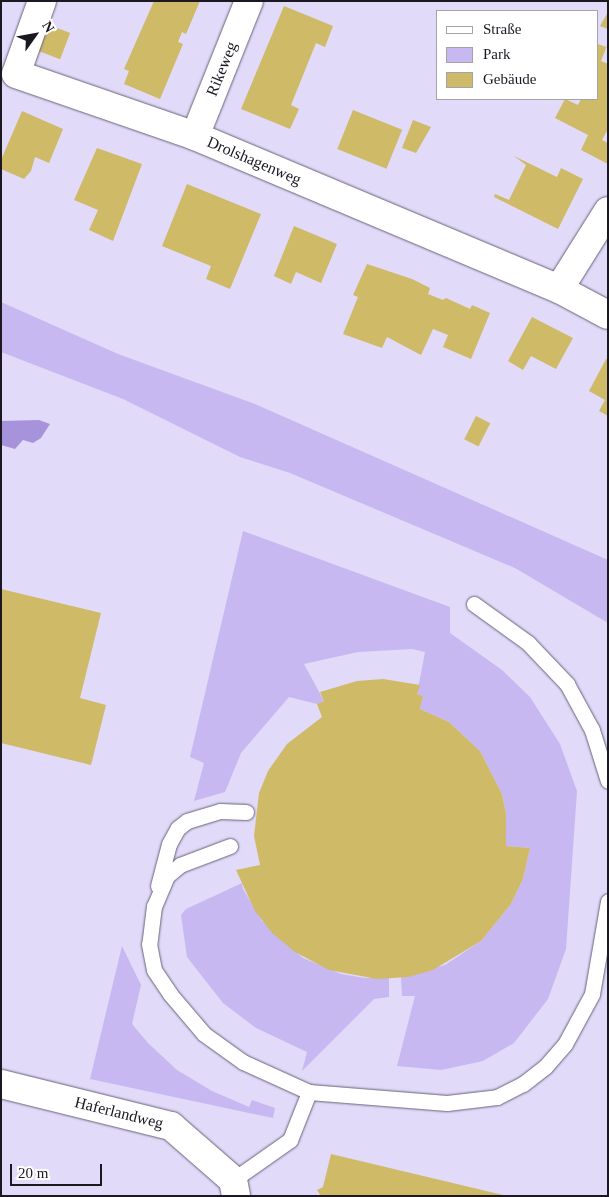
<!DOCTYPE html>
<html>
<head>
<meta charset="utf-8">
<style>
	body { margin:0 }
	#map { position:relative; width:609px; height:1197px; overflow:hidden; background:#e1daf8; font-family:Georgia,serif }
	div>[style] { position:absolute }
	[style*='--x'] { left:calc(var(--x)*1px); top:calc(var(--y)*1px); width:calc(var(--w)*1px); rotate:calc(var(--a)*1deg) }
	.green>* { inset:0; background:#c7b8f2 }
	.water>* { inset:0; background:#a793db }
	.building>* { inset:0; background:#cfba68; transform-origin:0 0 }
	.roads { filter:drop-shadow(0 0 1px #68617b) drop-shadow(0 0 1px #68617b) }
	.service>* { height:15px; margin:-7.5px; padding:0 7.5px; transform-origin:7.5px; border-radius:7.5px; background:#fff }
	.minor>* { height:28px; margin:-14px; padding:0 14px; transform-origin:14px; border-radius:14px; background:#fff }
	span { translate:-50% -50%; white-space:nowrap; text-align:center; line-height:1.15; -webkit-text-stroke:5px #fff; paint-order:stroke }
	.street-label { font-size:16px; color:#1b1822 }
	.frame { position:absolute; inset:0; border:2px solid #1b1822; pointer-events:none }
	.legend { position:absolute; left:436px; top:10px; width:162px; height:90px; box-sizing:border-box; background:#fff; border:1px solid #a4a3a7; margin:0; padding:6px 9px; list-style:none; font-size:15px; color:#1b1822 }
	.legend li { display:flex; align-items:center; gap:10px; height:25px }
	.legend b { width:25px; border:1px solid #a4a3a7 }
	.north { position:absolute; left:10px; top:10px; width:50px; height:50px; -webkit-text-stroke:4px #fff; paint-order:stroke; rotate:58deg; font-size:14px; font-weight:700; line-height:20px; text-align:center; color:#1b1822 }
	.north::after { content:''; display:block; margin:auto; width:18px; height:22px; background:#1b1822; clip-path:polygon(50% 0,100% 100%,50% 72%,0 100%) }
	.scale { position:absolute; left:10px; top:1164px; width:92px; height:22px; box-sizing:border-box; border:2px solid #1b1822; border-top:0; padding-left:6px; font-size:15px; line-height:18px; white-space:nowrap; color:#1b1822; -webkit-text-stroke:4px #fff; paint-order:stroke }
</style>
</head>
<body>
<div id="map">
	<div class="green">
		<i style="clip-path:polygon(1px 302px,118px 354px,255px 404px,608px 560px,608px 623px,515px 568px,290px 473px,240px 457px,123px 399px,1px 352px)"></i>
		<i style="clip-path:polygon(243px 531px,450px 607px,450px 633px,502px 670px,530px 697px,560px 744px,577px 791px,566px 949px,548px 999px,514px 1043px,483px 1061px,441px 1070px,397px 1066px,415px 996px,402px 996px,401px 977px,445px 965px,481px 941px,511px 904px,523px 879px,530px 848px,506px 846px,506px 814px,502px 794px,480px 751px,449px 722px,420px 709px,423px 696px,417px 694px,425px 652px,412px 649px,358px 652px,304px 664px,324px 701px,317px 704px,289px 697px,241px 753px,225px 792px,194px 801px,204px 763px,190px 757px)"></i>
		<i style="clip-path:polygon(242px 883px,243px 889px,262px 921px,303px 958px,341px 974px,365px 978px,389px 978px,389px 997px,374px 999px,302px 1071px,307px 1052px,256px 1028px,223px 1003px,187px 957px,181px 915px,186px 909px)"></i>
		<i style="clip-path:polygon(122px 946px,141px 985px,132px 1024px,148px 1043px,177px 1070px,212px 1091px,249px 1107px,252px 1100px,275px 1108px,273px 1118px,90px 1079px)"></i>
	</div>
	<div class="water">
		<i style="clip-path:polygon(39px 420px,50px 424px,41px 438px,33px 443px,23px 440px,15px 449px,1px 445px,1px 421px)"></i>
	</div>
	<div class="building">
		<i style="clip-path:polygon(154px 1px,200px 1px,186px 34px,182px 32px,178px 42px,183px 44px,160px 99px,124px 84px,129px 71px,124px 69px)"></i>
		<i style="clip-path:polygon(284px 6px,333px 26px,325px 47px,316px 43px,291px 105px,299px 109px,290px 129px,241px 109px)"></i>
		<i style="clip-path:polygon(608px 12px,608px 29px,600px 26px)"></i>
		<i style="left:44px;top:23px;width:28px;height:28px;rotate:21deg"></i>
		<i style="clip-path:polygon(608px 43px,601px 61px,608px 64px,608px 129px,602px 140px,608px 143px,608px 164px,581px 150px,588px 135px,555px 118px,565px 99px,578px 105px,581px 99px,598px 99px,598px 44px,606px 47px)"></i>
		<i style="left:353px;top:110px;width:53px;height:42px;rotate:22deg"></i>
		<i style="clip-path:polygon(22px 111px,63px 129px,49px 163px,35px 157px,31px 171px,24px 179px,1px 169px,1px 160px)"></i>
		<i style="clip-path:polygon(413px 120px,431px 127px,416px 153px,402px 148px)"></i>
		<i style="clip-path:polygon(97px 148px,142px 164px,113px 241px,89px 230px,98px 210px,74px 200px)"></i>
		<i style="clip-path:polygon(514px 156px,557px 177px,561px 168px,583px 179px,558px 229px,494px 197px,495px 194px,509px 200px,526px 165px)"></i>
		<i style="clip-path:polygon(187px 184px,261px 214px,230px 289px,206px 279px,211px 266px,162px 246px)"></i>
		<i style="clip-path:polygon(294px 226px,337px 244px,321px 283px,296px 272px,291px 284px,274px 276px)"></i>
		<i style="clip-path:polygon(367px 264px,412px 279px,430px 288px,428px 294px,443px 300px,446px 298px,470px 309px,472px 305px,490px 313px,471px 359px,443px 347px,448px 335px,433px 329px,421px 355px,387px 337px,382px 348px,343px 334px,358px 297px,353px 295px)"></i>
		<i style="clip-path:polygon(532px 317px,573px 338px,556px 369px,531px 356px,523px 370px,508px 361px)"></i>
		<i style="clip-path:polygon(606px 359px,608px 360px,608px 416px,599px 411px,605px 400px,589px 391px)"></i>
		<i style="left:476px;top:416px;width:16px;height:26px;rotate:27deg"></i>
		<i style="clip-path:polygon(1px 589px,101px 613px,80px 698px,106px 705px,91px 765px,1px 743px)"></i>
		<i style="clip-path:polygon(383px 679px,420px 685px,417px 694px,423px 696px,420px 709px,449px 722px,480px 751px,502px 794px,506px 814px,506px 846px,530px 848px,523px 879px,511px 904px,481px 941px,433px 970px,408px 977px,377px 979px,329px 970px,295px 952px,272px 933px,255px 911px,236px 870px,260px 865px,254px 836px,259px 793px,268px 771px,287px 744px,322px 717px,317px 704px,324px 701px,320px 692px,357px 681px)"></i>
		<i style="clip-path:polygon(331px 1154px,503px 1195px,503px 1196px,321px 1196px,317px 1190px,323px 1187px)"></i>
	</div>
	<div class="roads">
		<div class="service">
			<i style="--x:474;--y:604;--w:67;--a:35.8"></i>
			<i style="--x:528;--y:643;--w:57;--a:46.4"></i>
			<i style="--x:567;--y:684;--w:52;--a:61.5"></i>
			<i style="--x:592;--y:730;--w:53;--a:72.6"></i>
			<i style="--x:230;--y:846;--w:53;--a:159.2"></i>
			<i style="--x:180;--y:865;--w:17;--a:140"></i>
			<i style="--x:167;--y:876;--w:33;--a:113"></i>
			<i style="--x:154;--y:906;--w:38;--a:97"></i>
			<i style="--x:149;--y:944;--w:26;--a:79"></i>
			<i style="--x:154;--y:970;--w:29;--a:56"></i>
			<i style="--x:170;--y:994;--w:52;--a:49.6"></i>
			<i style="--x:204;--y:1034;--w:48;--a:35.7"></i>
			<i style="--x:243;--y:1062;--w:72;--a:24.4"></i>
			<i style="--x:309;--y:1092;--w:138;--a:4.6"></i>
			<i style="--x:447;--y:1103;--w:50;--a:-6.8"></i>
			<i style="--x:497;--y:1097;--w:29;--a:-27"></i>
			<i style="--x:523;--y:1084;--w:28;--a:-38"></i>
			<i style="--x:545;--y:1067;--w:30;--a:-49"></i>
			<i style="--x:565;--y:1044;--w:57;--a:-61.6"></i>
			<i style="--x:592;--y:994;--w:94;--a:-80.2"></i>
			<i style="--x:158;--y:886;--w:43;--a:-75.3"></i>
			<i style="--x:169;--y:844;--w:18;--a:-61"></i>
			<i style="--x:178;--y:828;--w:11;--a:-38"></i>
			<i style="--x:187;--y:821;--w:34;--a:-17"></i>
			<i style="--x:220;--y:811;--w:26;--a:2"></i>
			<i style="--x:233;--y:1180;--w:70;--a:-35.1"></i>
			<i style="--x:290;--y:1140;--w:52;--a:-68.4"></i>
		</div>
		<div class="minor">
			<i style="--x:42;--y:1;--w:77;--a:109.6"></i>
			<i style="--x:16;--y:74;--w:189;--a:19.1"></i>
			<i style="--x:195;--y:136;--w:395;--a:22.8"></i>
			<i style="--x:559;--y:289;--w:55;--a:28"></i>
			<i style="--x:195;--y:136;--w:145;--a:-68.2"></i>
			<i style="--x:559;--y:289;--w:92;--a:-57.9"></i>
			<i style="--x:1;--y:1084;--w:175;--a:13.9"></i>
			<i style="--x:171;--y:1126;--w:82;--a:41.1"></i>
			<i style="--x:233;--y:1180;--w:16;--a:79"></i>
		</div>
	</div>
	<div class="street-label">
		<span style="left:222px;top:69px;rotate:-68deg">Rikeweg</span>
		<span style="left:254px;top:161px;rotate:23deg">Drolshagenweg</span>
		<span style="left:119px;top:1113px;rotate:14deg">Haferlandweg</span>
	</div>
	<div class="frame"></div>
	<ul class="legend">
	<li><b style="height:6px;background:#fff"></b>Straße</li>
	<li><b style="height:14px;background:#c7b8f2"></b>Park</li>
	<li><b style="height:14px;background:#cfba68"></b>Gebäude</li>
	</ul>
	<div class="north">N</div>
	<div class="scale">20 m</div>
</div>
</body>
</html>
